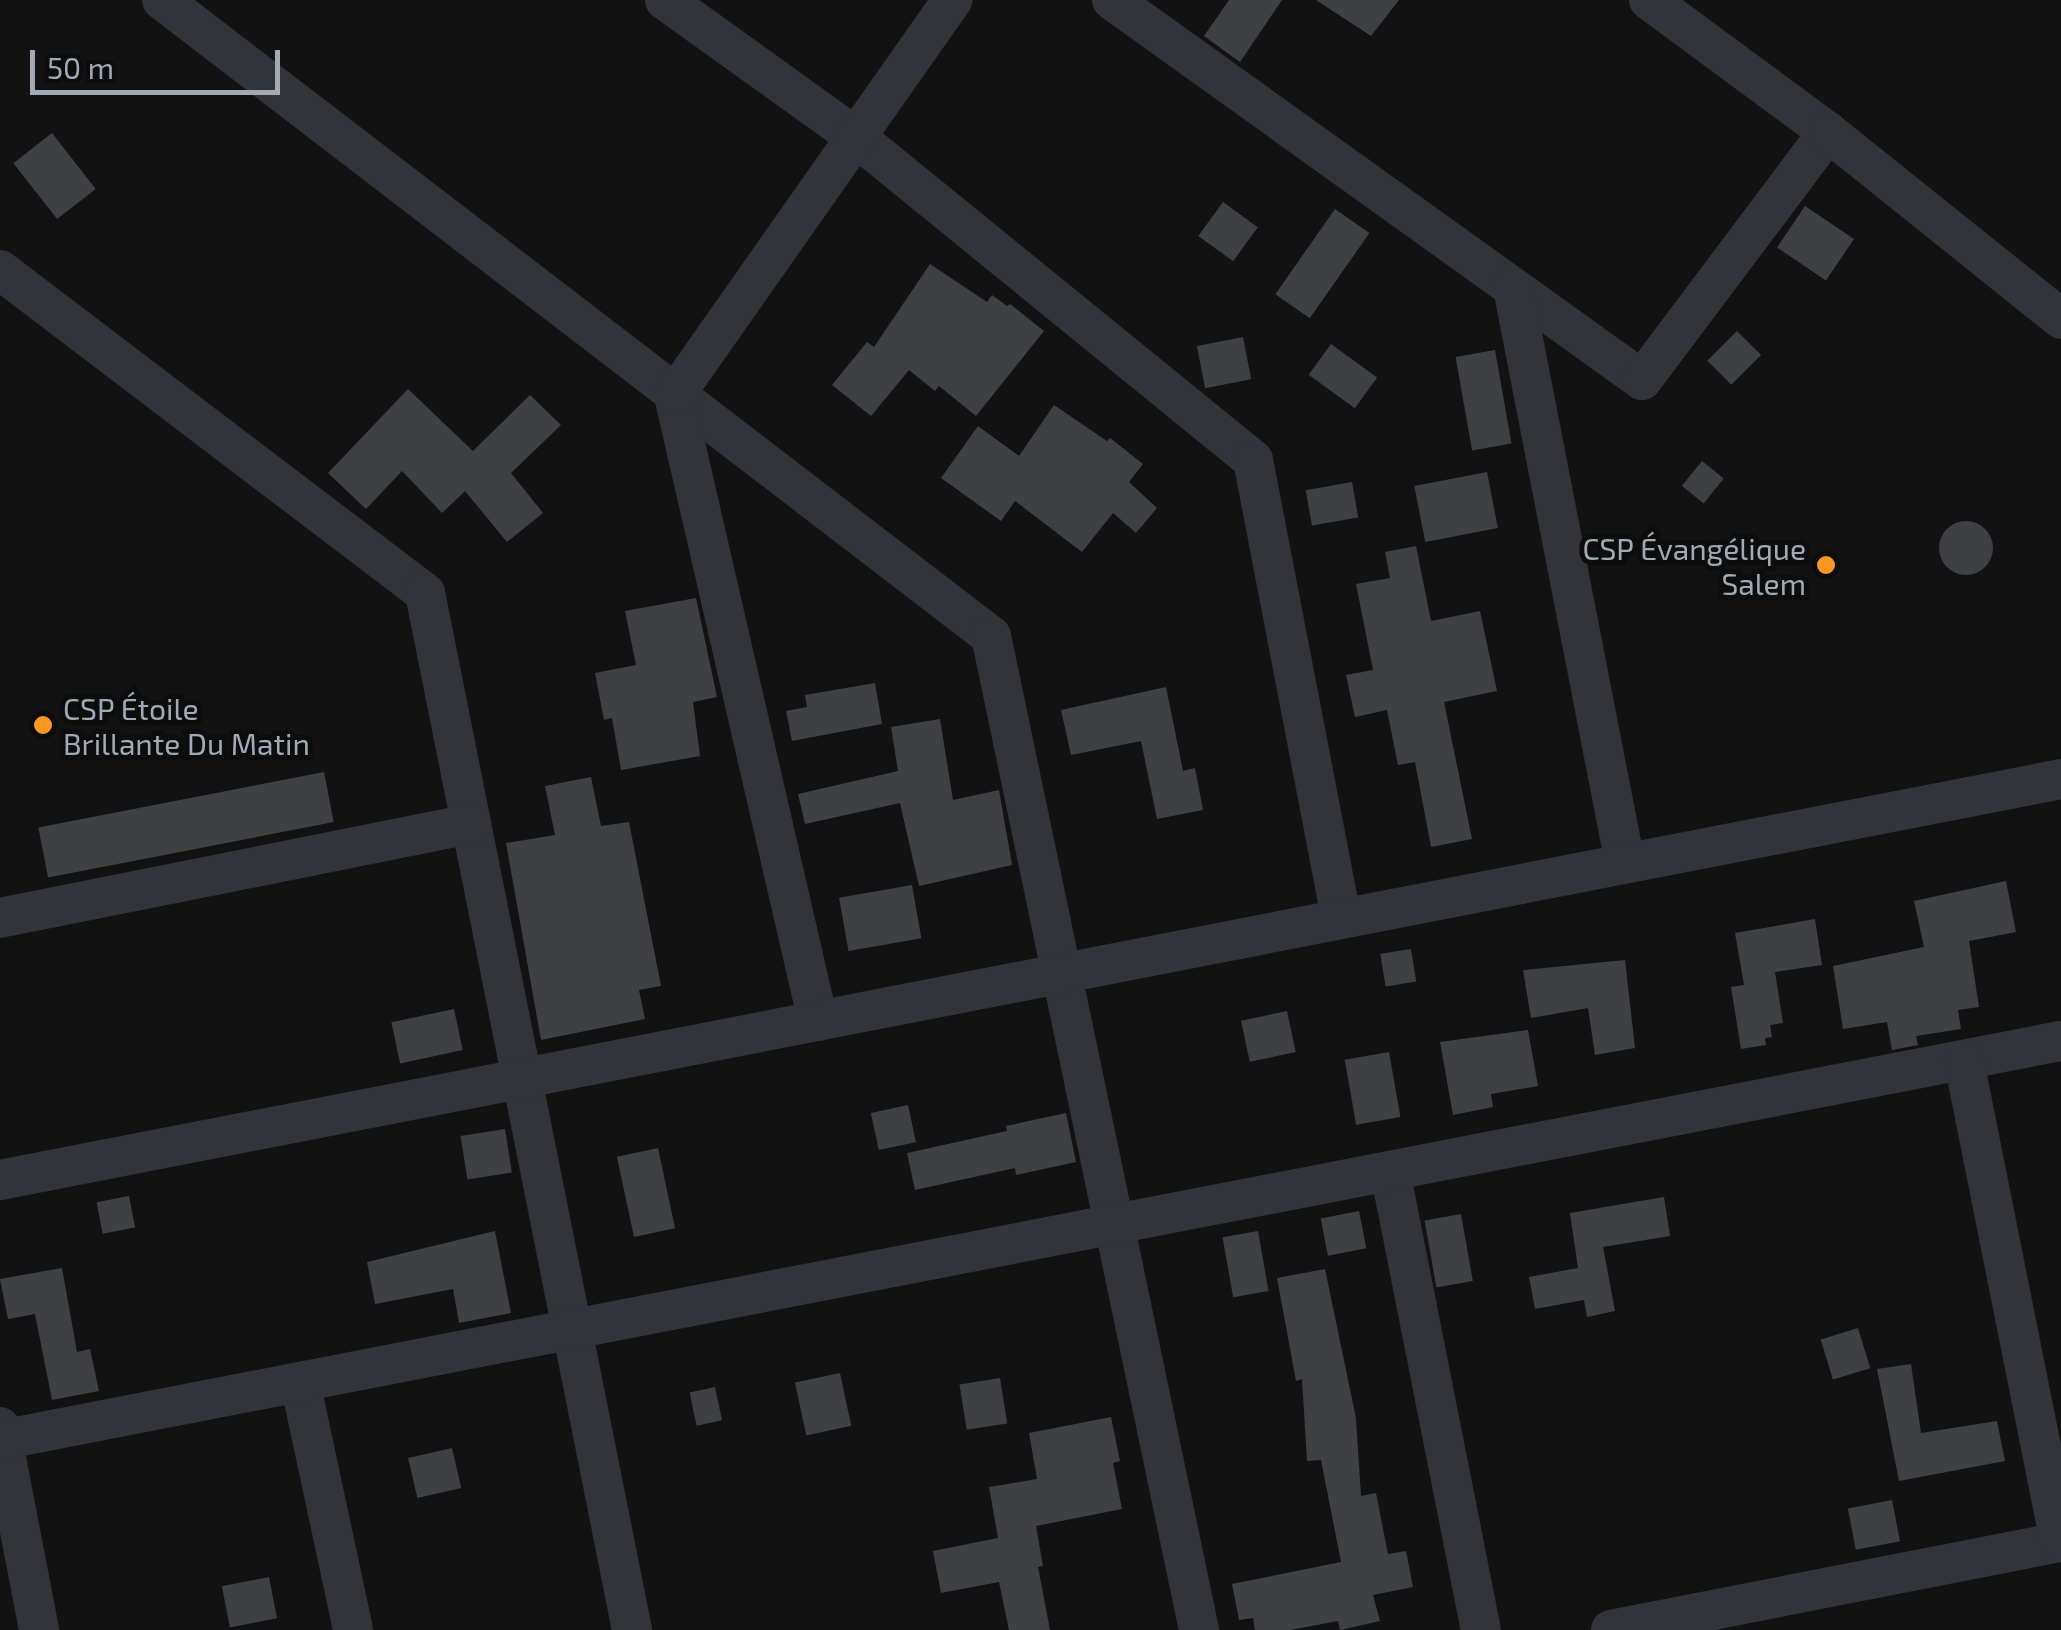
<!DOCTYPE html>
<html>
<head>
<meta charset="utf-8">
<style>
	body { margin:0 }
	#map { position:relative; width:2061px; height:1630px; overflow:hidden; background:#121213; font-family:"Exo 2",sans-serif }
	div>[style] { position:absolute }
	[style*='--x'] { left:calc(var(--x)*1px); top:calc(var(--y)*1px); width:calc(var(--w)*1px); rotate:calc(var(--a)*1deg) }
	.building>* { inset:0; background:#3e4043; transform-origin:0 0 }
	.round { border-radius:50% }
	.minor>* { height:40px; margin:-20px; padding:0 20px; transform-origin:20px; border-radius:20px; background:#323439 }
	.dots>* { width:28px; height:28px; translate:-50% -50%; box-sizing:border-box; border:5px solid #0d0d0e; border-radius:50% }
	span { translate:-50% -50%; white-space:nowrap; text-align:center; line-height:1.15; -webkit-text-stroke:10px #0d0d0e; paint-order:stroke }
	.poi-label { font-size:30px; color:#a2aab5 }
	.right { translate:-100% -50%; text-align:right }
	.left { translate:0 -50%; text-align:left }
	.scale { position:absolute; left:30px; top:50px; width:250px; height:45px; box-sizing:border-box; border:5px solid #a2aab5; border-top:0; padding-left:12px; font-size:30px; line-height:35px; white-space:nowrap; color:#a2aab5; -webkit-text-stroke:8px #0d0d0e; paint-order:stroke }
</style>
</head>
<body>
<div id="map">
	<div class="building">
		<i style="clip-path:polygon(1229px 0,1282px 0,1240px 62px,1204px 36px)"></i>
		<i style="clip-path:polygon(1316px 0,1399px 0,1371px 36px)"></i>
		<i style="left:52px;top:133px;width:71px;height:49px;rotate:52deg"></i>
		<i style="left:1223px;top:202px;width:43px;height:42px;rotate:36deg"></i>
		<i style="left:1805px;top:206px;width:59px;height:50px;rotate:34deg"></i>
		<i style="left:1335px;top:209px;width:42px;height:104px;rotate:35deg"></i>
		<i style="clip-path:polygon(930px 264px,987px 302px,992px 295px,1007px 306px,1010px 304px,1044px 331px,976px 416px,939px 386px,935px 391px,909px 370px,871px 416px,832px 385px,867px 342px,874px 347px)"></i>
		<i style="left:1737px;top:331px;width:34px;height:42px;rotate:45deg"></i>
		<i style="left:1243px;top:337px;width:43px;height:47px;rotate:79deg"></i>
		<i style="left:1331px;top:344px;width:57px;height:38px;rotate:36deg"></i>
		<i style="left:1495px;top:350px;width:95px;height:40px;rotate:80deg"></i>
		<i style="clip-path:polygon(408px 389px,473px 451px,530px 395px,561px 425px,511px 473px,543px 513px,507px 542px,465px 491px,442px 513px,402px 471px,366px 509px,328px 473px)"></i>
		<i style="clip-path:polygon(1054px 405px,1107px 441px,1110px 438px,1143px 464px,1129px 482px,1157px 508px,1136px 533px,1113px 513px,1082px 552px,1015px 501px,1001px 521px,941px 478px,978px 426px,1019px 456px)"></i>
		<i style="left:1702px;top:461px;width:28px;height:32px;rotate:39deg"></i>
		<i style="left:1487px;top:472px;width:57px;height:74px;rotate:79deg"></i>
		<i style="left:1352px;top:482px;width:36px;height:47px;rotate:80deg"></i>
		<i class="round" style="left:1939px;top:521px;width:54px;height:54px"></i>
		<i style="clip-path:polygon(1416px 546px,1431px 621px,1480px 611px,1497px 691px,1444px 702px,1472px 839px,1431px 847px,1415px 762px,1398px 765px,1387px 710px,1355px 717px,1346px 675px,1373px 670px,1356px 584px,1390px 578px,1385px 552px)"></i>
		<i style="clip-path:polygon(696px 598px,717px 697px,693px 702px,700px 756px,621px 770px,612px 718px,604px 720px,595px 673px,636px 665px,625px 611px)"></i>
		<i style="clip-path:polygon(875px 683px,882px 724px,792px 741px,786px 711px,807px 707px,805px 695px)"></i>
		<i style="clip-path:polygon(1166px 687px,1183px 771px,1195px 768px,1203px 810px,1157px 819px,1141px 741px,1071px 755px,1061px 710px)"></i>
		<i style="clip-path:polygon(940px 719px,953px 800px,999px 790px,1012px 865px,919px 886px,900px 803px,805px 824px,798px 794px,898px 771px,891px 727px)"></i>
		<i style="left:324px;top:772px;width:51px;height:291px;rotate:79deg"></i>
		<i style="clip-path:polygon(591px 777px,601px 826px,629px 822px,661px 986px,639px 990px,645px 1019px,541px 1040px,506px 843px,555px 835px,545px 786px)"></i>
		<i style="clip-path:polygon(2006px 881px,2016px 932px,1969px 941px,1979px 1007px,1958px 1010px,1961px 1029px,1916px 1036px,1918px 1045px,1892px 1050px,1887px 1022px,1843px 1029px,1833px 966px,1924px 947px,1914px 901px)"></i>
		<i style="left:912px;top:885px;width:54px;height:74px;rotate:80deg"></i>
		<i style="clip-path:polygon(1815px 919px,1822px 965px,1775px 972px,1783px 1023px,1770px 1025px,1772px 1037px,1765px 1038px,1766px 1045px,1741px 1049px,1731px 987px,1744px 985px,1735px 933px)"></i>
		<i style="left:1411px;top:949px;width:33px;height:31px;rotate:81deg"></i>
		<i style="clip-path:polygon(1625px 960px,1635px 1048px,1595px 1055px,1588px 1008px,1531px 1018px,1523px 970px)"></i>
		<i style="left:454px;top:1009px;width:42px;height:64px;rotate:78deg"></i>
		<i style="left:1287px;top:1011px;width:42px;height:47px;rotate:78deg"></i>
		<i style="clip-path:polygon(1528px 1030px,1538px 1086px,1491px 1094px,1493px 1107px,1453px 1115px,1440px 1042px)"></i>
		<i style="left:1389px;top:1052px;width:66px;height:45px;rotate:80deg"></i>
		<i style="left:908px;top:1105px;width:38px;height:38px;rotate:78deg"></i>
		<i style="clip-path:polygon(1066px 1113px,1076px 1162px,1016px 1175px,1015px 1168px,915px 1190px,907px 1153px,1007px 1131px,1006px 1126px)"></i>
		<i style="left:505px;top:1129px;width:44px;height:45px;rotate:81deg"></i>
		<i style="left:658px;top:1148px;width:82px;height:42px;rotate:78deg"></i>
		<i style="left:129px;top:1196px;width:32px;height:33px;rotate:79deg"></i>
		<i style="clip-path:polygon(1664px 1197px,1670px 1236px,1603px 1247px,1615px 1311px,1587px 1317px,1584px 1300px,1535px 1309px,1529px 1277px,1578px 1268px,1570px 1213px)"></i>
		<i style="left:1359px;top:1211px;width:38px;height:39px;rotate:79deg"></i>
		<i style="left:1461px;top:1214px;width:68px;height:37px;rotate:80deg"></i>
		<i style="clip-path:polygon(495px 1231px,511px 1313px,459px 1323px,453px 1289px,375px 1304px,367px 1262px)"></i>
		<i style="left:1258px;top:1231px;width:61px;height:36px;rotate:80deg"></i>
		<i style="clip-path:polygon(62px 1268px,77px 1352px,90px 1349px,99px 1391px,52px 1400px,35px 1314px,8px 1319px,0 1279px)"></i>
		<i style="clip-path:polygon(1325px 1269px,1356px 1418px,1361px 1496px,1376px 1493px,1388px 1554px,1406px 1551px,1413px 1587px,1373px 1595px,1380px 1621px,1340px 1630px,1338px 1621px,1290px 1630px,1255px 1630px,1253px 1618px,1239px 1620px,1232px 1584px,1341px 1562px,1321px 1460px,1307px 1461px,1302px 1379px,1296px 1381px,1277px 1278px)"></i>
		<i style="left:1858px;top:1328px;width:42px;height:39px;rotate:73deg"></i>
		<i style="clip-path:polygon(1911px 1364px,1921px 1433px,1997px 1421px,2005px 1461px,1899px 1481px,1877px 1369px)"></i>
		<i style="left:840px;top:1373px;width:54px;height:46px;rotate:78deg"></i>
		<i style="left:1000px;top:1378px;width:46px;height:41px;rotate:81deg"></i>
		<i style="left:715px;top:1387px;width:34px;height:26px;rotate:78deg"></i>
		<i style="clip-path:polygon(1111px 1417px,1120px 1461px,1113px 1463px,1122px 1509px,1036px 1526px,1043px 1566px,1038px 1567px,1050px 1630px,1009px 1630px,999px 1582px,941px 1593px,933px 1551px,998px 1538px,989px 1487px,1037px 1479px,1029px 1433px)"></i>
		<i style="left:452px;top:1448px;width:41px;height:45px;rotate:77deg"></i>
		<i style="left:1892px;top:1500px;width:42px;height:45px;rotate:79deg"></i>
		<i style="left:269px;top:1577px;width:42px;height:48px;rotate:79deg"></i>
	</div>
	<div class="minor">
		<i style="--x:162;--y:0;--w:1045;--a:37.5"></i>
		<i style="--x:991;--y:636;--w:1016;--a:78.18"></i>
		<i style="--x:665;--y:0;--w:235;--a:35.7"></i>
		<i style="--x:856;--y:137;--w:512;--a:39.13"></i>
		<i style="--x:1253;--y:460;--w:467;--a:79.1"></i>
		<i style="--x:1112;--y:0;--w:652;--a:35.64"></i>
		<i style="--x:1642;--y:380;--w:310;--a:-53.1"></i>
		<i style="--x:1649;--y:0;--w:222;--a:36.4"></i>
		<i style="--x:1828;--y:132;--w:299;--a:38.7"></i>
		<i style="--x:0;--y:270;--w:534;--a:37.23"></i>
		<i style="--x:425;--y:593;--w:1057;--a:78.71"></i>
		<i style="--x:1513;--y:288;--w:586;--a:78.98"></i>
		<i style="--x:0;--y:918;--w:480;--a:-11.3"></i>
		<i style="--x:818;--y:1021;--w:641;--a:-102.97"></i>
		<i style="--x:674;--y:396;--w:484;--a:-54.9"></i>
		<i style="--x:1390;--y:1171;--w:468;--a:78.8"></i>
		<i style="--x:0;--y:1180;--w:2100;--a:-11.01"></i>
		<i style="--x:300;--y:1382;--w:254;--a:77.9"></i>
		<i style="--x:0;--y:1427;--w:207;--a:79.1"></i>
		<i style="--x:0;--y:1440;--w:2099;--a:-10.96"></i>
		<i style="--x:1611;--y:1630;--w:458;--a:-11.1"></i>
		<i style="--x:2060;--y:1542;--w:491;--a:-101.3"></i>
	</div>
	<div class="dots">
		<i style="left:1826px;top:565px;background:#fb9622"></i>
		<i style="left:43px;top:725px;background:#fb9622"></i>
	</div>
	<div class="poi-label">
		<span class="right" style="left:1806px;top:565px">CSP Évangélique<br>Salem</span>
		<span class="left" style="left:63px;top:725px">CSP Étoile<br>Brillante Du Matin</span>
	</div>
	<div class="scale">50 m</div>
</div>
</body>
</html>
